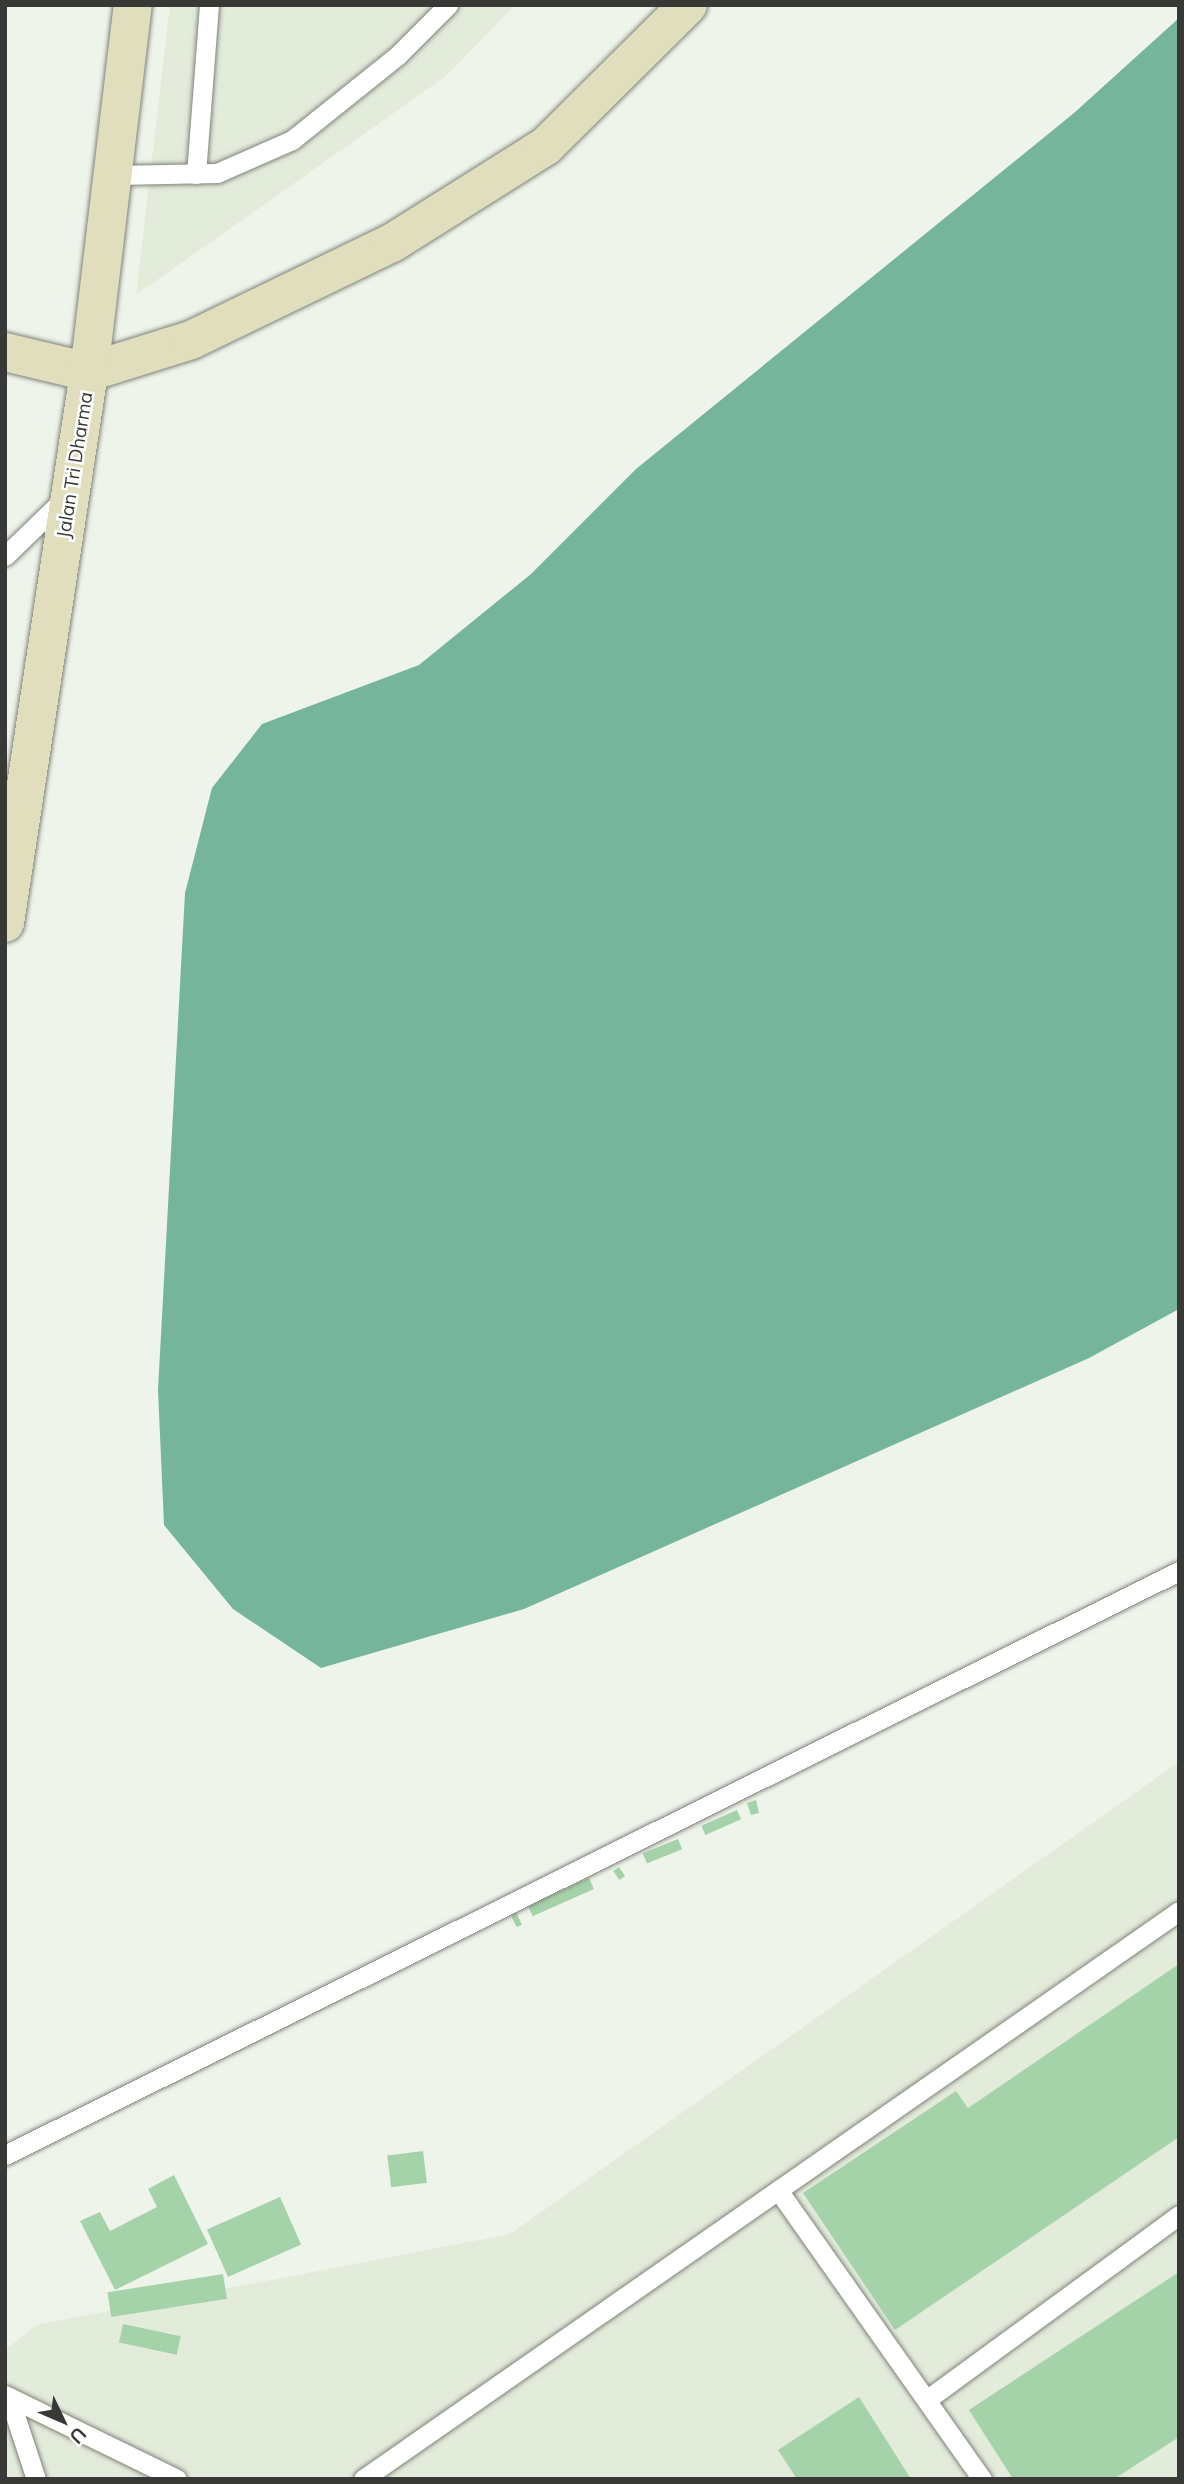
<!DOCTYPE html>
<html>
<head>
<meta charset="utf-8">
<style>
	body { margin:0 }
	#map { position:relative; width:1184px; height:2484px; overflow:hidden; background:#eff4ea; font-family:Mulish,sans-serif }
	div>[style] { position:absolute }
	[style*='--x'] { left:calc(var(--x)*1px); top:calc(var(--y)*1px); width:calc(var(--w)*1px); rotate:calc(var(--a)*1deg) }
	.built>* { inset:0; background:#e3ebda }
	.water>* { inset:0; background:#74b59c }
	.building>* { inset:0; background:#a5d3a9; transform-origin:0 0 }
	.roads { filter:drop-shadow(0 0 2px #7f837a) drop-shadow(0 0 2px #7f837a) }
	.lane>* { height:19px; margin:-9.5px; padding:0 9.5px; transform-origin:9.5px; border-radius:9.5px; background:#fff }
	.secondary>* { height:38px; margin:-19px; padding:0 19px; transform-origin:19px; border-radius:19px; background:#e0debc }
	span { translate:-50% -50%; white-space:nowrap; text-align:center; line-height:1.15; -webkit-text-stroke:5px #fff; paint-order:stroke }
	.street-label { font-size:19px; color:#383936 }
	.frame { position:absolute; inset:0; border:7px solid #383936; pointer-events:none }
	.north { position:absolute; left:28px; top:2386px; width:70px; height:70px; -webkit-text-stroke:5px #fff; paint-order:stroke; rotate:134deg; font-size:19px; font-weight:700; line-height:28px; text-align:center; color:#383936 }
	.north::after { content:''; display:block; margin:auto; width:24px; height:32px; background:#383936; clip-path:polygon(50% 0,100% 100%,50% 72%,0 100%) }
</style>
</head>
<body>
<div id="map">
	<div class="built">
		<i style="clip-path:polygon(170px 5px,515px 5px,446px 76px,136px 295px)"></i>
		<i style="clip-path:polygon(1179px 1762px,1179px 2479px,5px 2479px,5px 2350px,36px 2325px,510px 2234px)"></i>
	</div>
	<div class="water">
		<i style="clip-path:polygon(1179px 18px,1179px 1309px,1089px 1358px,524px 1609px,321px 1668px,233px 1609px,164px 1525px,158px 1390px,185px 893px,212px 788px,262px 724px,419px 665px,531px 574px,636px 469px,1074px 113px)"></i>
	</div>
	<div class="building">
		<i style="clip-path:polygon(756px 1800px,759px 1813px,751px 1815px,747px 1803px)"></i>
		<i style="left:737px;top:1810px;width:10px;height:39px;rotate:66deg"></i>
		<i style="left:678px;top:1839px;width:11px;height:38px;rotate:68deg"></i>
		<i style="left:619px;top:1867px;width:11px;height:7px;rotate:56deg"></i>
		<i style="left:589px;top:1878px;width:12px;height:67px;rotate:66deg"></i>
		<i style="left:516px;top:1912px;width:14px;height:6px;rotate:65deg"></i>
		<i style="clip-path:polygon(1179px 1964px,1179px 2137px,895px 2330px,803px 2193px,956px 2091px,968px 2108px)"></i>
		<i style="left:423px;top:2151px;width:32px;height:36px;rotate:83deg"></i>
		<i style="clip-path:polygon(174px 2175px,208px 2244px,115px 2290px,80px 2221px,100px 2212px,110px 2231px,157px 2207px,148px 2189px)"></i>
		<i style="left:280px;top:2197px;width:52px;height:80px;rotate:66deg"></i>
		<i style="clip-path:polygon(1179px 2272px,1179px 2437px,1114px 2479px,1013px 2479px,969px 2410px)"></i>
		<i style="left:223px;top:2274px;width:25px;height:117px;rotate:81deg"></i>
		<i style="left:123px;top:2324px;width:59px;height:19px;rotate:12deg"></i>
		<i style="clip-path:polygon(859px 2397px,911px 2479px,797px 2479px,778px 2450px)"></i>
	</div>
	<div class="roads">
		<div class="lane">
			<i style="--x:196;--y:174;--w:169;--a:-85.6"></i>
			<i style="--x:115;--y:175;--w:102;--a:-1.1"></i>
			<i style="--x:217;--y:173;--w:82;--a:-23.7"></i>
			<i style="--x:292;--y:140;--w:136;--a:-38.7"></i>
			<i style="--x:398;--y:55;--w:71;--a:-45"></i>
			<i style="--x:5;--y:556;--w:86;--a:-44.1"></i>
			<i style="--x:5;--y:2155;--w:1311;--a:-26.45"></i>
			<i style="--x:778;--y:2190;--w:354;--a:54.8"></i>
			<i style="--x:5;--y:2395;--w:191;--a:26"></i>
			<i style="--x:9;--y:2397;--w:86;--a:71.8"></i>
			<i style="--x:929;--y:2398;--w:310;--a:-36.2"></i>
			<i style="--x:363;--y:2479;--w:994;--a:-34.84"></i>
		</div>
		<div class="secondary">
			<i style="--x:5;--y:352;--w:86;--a:13.4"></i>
			<i style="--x:89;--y:372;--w:107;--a:-17.4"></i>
			<i style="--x:191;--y:340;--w:223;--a:-25.8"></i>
			<i style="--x:392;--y:243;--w:182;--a:-32.2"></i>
			<i style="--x:546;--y:146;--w:200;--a:-44.8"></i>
			<i style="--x:5;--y:923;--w:557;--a:-81.33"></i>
			<i style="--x:89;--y:372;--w:370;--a:-83.2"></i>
		</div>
	</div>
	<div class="street-label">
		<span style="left:75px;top:465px;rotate:-81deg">Jalan Tri Dharma</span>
	</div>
	<div class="frame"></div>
	<div class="north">U</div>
</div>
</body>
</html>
